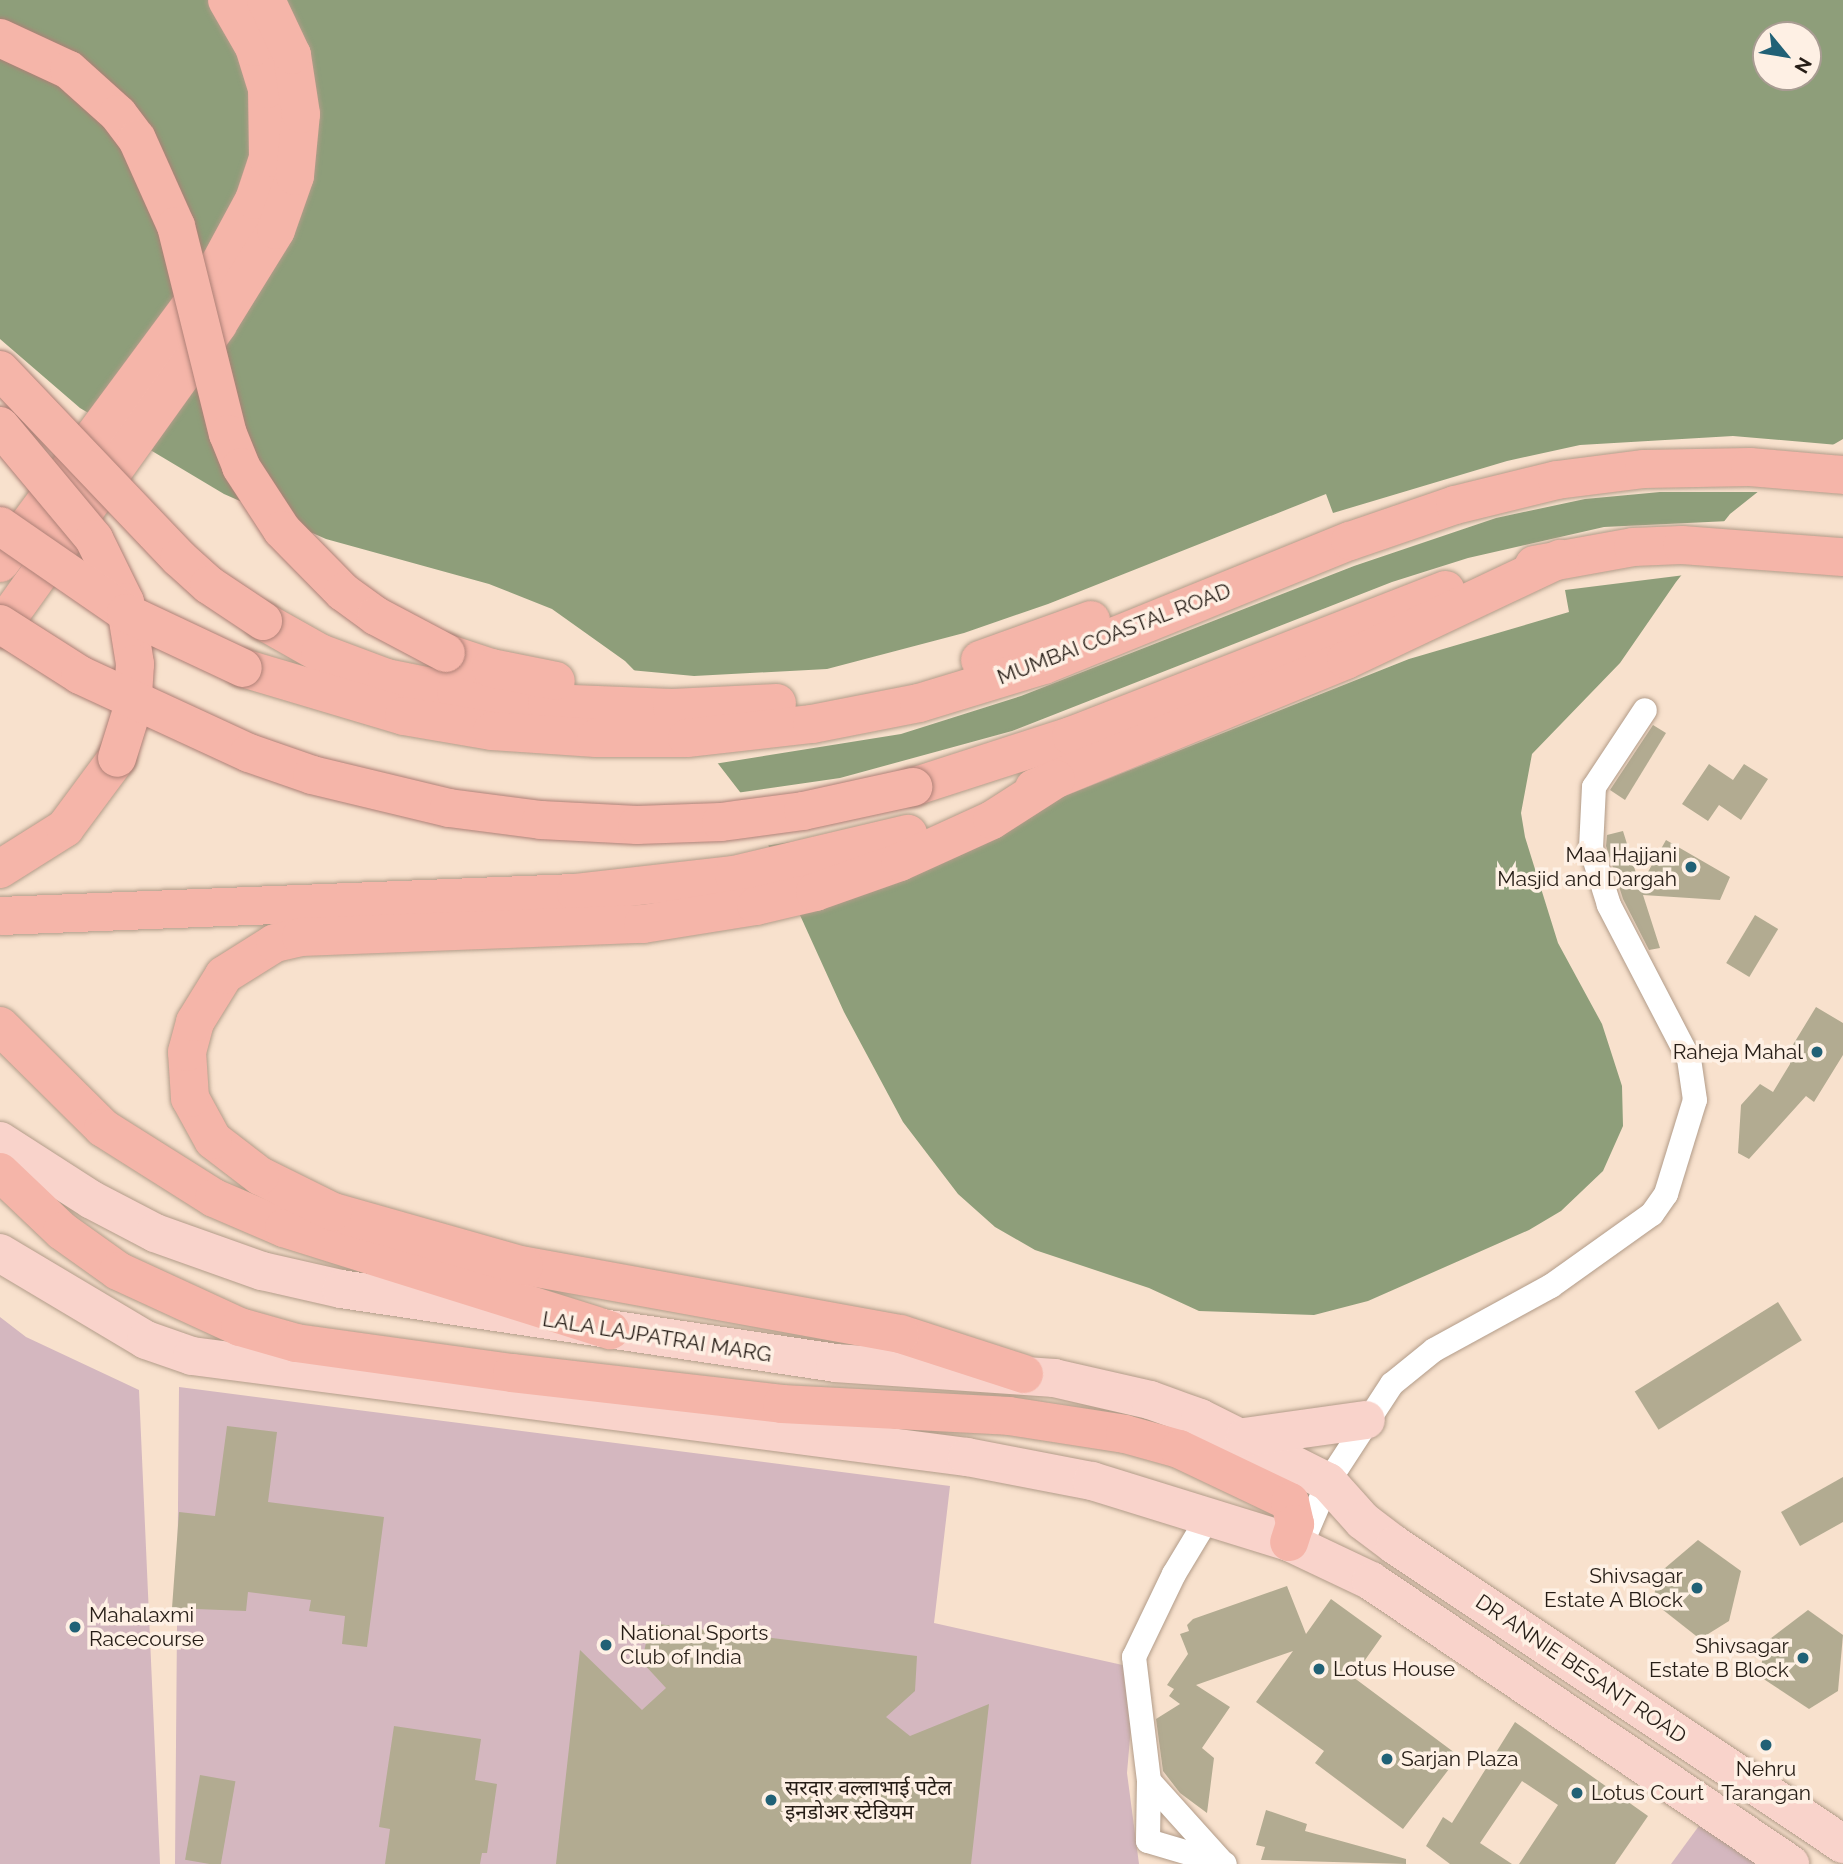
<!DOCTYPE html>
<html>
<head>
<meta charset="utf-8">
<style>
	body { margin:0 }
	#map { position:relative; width:1843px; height:1864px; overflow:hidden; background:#f8e1cd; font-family:Raleway,"Noto Sans Devanagari",sans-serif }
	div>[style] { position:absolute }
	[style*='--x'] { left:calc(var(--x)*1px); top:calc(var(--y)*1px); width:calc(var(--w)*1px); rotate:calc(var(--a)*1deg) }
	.green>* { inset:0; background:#d4b7bf }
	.water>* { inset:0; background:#8e9e7a }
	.pier>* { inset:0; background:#f8e1cd }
	.building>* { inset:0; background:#b2ab91; transform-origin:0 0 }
	.roads { filter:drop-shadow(0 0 2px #b29c89) drop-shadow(0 0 2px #b29c89) }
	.minor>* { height:24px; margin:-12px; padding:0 12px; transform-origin:12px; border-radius:12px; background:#fff }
	.primary>* { height:38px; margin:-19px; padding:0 19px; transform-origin:19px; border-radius:19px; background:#f9d3cb }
	.motorway>* { height:38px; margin:-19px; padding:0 19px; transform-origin:19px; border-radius:19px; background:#f5b5a9 }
	.bridges { filter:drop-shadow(0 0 2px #ad8076) drop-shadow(0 0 2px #ad8076) }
	.motorway-bridge>* { height:38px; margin:-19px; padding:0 19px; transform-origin:19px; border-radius:19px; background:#f5b5a9 }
	.dots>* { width:19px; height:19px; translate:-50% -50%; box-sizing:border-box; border:4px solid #fef0e4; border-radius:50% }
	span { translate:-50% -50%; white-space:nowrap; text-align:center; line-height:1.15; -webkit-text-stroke:7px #fef0e4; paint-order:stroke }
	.street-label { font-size:21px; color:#261d16 }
	.poi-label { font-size:21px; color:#261d16 }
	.right { translate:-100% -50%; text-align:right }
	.left { translate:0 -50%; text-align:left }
	.north { position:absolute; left:1752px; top:21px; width:70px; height:70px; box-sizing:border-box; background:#fef0e4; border:2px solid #a89c92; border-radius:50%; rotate:120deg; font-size:19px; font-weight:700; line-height:28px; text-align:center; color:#261d16 }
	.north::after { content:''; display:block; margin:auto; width:24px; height:32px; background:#216176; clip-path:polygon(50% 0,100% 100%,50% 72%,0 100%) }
</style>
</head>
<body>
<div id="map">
	<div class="green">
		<i style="clip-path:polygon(0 1317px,26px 1337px,139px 1390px,160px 1864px,0 1864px)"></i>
		<i style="clip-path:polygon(179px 1387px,950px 1486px,934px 1623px,1136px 1668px,1127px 1773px,1139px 1864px,175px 1864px)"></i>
		<i style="clip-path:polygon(1704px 1819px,1771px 1864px,1671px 1864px)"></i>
	</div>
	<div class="water">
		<i style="clip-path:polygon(evenodd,0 0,1843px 0,1843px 439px,1774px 479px,1730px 514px,1676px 582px,1620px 663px,1532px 754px,1521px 813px,1525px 837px,1558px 943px,1602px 1024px,1622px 1086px,1623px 1126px,1603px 1171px,1561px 1211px,1529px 1230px,1368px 1301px,1314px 1315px,1199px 1311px,1149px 1288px,1035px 1250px,995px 1227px,958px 1194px,903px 1122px,844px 1012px,750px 805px,689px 726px,625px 661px,552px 609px,489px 584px,326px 539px,224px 494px,80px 408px,0 339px,0 0,1766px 35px,1808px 35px,1808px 77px,1766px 77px,1766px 35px)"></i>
	</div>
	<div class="pier">
		<i style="clip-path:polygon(1733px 436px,1838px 445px,1764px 492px,1660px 492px,1585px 499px,1496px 518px,1354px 566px,1021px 696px,901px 734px,714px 764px,630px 670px,694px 676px,827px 669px,964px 633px,1048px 604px,1326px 494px,1333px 513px,1507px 461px,1580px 445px)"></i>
		<i style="clip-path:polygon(1729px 521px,1685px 575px,1565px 590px,1569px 612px,1409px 659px,1055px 800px,966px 848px,870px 830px,765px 846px,736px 793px,840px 778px,1012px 731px,1392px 582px,1468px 558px,1604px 527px)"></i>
	</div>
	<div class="building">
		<i style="clip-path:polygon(1653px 725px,1666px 733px,1625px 800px,1610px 790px)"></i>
		<i style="clip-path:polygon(1709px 764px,1733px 780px,1744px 764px,1768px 779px,1741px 820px,1719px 805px,1708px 821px,1682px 804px)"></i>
		<i style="clip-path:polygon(1623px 831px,1640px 886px,1666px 840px,1730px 877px,1720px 900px,1643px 895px,1660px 948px,1649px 950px,1623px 899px,1606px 846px,1607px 835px)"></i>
		<i style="left:1755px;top:915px;width:27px;height:56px;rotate:31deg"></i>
		<i style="clip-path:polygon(1816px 1007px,1843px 1023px,1843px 1055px,1814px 1102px,1806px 1096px,1749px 1159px,1738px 1153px,1741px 1105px,1760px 1084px,1773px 1092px,1790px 1064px,1791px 1048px)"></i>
		<i style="left:1778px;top:1302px;width:45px;height:169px;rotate:58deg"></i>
		<i style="clip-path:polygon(227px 1426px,277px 1432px,268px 1502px,384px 1517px,367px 1647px,342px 1644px,345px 1616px,309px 1611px,311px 1600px,248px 1592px,246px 1611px,172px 1608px,179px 1512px,215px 1516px)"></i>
		<i style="clip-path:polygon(1843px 1477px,1843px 1522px,1800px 1546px,1781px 1512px)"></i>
		<i style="clip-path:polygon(1698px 1540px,1741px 1571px,1729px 1621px,1700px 1639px,1653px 1602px,1658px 1574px)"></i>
		<i style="clip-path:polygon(1287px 1586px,1306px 1634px,1331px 1599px,1382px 1636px,1353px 1677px,1459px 1756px,1403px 1829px,1315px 1763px,1324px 1751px,1256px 1702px,1293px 1651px,1196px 1685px,1230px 1707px,1202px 1748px,1214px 1758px,1207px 1813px,1180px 1793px,1163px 1771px,1156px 1719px,1180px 1704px,1169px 1696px,1174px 1689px,1167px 1685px,1188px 1654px,1180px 1634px,1189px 1631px,1187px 1625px,1193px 1619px)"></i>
		<i style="clip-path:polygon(1808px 1610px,1843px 1635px,1838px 1691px,1809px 1709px,1759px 1676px,1766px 1642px)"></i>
		<i style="clip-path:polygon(650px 1623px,917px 1656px,915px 1691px,886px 1717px,910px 1736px,989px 1704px,971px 1864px,556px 1864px,580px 1650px,642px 1710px,666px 1688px,642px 1662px)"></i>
		<i style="clip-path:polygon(1515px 1722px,1648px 1816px,1615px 1864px,1519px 1864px,1558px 1805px,1522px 1781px,1480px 1843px,1512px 1864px,1450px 1864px,1426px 1846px,1443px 1817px,1452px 1823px)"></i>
		<i style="clip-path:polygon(394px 1726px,481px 1739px,475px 1780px,497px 1784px,487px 1853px,482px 1853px,480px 1864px,385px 1864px,390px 1829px,379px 1827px)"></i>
		<i style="left:200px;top:1775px;width:36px;height:86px;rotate:10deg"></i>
		<i style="clip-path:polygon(1266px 1810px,1307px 1824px,1305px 1831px,1406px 1859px,1406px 1864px,1261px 1860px,1265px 1847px,1256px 1845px)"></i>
	</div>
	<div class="roads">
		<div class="minor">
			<i style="--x:1209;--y:1516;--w:68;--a:121.1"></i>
			<i style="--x:1174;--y:1574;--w:92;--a:115.7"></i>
			<i style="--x:1134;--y:1657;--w:125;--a:83.1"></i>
			<i style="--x:1149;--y:1781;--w:60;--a:91"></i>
			<i style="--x:1148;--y:1841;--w:80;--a:16.6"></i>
			<i style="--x:1301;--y:1545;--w:69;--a:-66.8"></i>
			<i style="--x:1328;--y:1482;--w:117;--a:-56.9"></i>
			<i style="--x:1392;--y:1384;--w:54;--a:-39"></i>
			<i style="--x:1434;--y:1350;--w:133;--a:-28.7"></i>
			<i style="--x:1551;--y:1286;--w:124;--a:-35.5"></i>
			<i style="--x:1652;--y:1214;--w:24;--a:-55"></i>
			<i style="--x:1666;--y:1194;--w:98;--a:-72.9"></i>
			<i style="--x:1695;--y:1100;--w:41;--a:-98.3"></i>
			<i style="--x:1689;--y:1059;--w:174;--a:-117.5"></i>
			<i style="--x:1609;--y:905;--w:60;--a:-107.5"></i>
			<i style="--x:1591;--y:848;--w:61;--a:-87.2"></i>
			<i style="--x:1594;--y:787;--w:92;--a:-56.5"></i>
			<i style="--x:1149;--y:1781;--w:108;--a:48"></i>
		</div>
		<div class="primary">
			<i style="--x:0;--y:1141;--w:109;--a:32.7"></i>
			<i style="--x:92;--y:1200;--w:71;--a:27.6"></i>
			<i style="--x:155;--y:1233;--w:114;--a:19.6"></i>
			<i style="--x:262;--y:1271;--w:81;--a:12.8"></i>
			<i style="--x:341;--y:1289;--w:500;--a:8.5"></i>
			<i style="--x:835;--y:1363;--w:220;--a:3.9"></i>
			<i style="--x:1054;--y:1378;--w:98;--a:12.9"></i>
			<i style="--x:1150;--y:1400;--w:53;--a:19.8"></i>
			<i style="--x:1200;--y:1418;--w:143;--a:26.6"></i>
			<i style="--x:1328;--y:1482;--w:52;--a:48.1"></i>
			<i style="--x:1363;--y:1521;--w:40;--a:37"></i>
			<i style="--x:1395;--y:1545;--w:539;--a:33.72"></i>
			<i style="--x:0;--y:1253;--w:170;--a:30.8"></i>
			<i style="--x:146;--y:1340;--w:49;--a:19.2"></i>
			<i style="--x:192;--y:1356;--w:782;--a:7.43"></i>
			<i style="--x:967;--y:1457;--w:127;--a:10.9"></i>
			<i style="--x:1092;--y:1481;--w:206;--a:17.2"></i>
			<i style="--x:1289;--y:1542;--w:91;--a:25.4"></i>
			<i style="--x:1371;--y:1581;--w:506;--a:34.04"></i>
			<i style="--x:1245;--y:1437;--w:122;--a:-8"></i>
		</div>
		<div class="motorway">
			<i style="--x:0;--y:563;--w:362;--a:-53.5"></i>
			<i style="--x:215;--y:272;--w:82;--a:-61.6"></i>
			<i style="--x:254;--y:200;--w:44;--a:-71.6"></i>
			<i style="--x:268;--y:158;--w:69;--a:-90.8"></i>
			<i style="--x:267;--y:89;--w:44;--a:-107.2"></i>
			<i style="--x:254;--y:47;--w:54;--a:-119.9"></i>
			<i style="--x:1534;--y:565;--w:101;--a:-10.3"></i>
			<i style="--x:1633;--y:547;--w:49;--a:-2.3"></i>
			<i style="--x:1682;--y:545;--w:161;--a:4.3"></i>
			<i style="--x:263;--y:621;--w:65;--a:29.3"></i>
			<i style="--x:320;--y:653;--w:72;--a:20.5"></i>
			<i style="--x:387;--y:678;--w:70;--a:11.5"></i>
			<i style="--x:456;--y:692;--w:92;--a:6.9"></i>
			<i style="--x:547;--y:703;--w:125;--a:2.3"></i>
			<i style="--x:672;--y:708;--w:105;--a:-2.7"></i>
			<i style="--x:0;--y:629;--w:375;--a:-54.4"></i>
			<i style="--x:218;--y:324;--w:110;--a:-58.3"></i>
			<i style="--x:276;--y:230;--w:57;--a:-70.6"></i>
			<i style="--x:295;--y:176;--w:62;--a:-84.5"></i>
			<i style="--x:301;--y:114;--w:60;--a:-98.7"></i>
			<i style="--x:292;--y:55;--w:61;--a:-115.3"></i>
			<i style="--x:446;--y:653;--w:47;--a:18.4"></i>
			<i style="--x:491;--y:668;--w:66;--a:11.3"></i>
			<i style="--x:980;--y:660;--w:118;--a:-19.8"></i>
			<i style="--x:243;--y:668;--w:168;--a:16.6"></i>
			<i style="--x:404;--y:716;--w:89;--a:9.7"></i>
			<i style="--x:492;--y:731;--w:104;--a:3.9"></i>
			<i style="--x:596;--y:738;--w:91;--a:0"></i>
			<i style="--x:687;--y:738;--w:126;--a:-6.4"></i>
			<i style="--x:812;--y:724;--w:109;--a:-11.1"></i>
			<i style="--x:919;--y:703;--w:131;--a:-16.9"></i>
			<i style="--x:1044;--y:665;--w:330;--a:-22.1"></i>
			<i style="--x:1350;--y:541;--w:111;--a:-18.9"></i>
			<i style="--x:1455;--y:505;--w:105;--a:-13.8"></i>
			<i style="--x:1557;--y:480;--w:88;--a:-7.2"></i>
			<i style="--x:1644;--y:469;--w:106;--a:-1.1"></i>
			<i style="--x:1750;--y:467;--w:93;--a:4.9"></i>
			<i style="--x:913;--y:787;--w:166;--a:-17.9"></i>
			<i style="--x:1071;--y:736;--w:402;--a:-21.3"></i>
			<i style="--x:1034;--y:788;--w:337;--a:-22.3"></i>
			<i style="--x:1346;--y:660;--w:237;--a:-25.3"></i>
			<i style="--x:0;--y:869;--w:77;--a:-32.2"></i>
			<i style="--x:65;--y:828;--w:87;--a:-53.4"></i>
			<i style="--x:0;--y:916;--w:576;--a:-2.29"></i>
			<i style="--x:576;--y:893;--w:159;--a:-6.5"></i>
			<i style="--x:734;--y:875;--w:179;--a:-13.3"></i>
			<i style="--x:0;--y:1026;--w:145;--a:44.7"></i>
			<i style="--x:103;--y:1128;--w:131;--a:32.2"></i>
			<i style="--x:214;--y:1198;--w:76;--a:23.2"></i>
			<i style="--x:284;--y:1228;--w:342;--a:17.4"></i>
			<i style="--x:0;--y:1172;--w:86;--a:43.6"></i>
			<i style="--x:62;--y:1231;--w:69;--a:35.5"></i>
			<i style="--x:118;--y:1271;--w:134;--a:24.7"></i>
			<i style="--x:240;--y:1327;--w:58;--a:15.9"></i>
			<i style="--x:296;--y:1343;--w:218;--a:7.9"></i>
			<i style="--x:512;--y:1373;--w:272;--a:6.5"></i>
			<i style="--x:782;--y:1404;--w:227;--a:3"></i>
			<i style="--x:1009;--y:1416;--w:117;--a:8.8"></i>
			<i style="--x:1125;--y:1434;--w:56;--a:15.5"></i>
			<i style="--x:1179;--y:1449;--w:123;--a:25.5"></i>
			<i style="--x:1290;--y:1502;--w:23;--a:77"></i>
			<i style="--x:1295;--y:1524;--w:19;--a:108"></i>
			<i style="--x:1024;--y:1374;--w:130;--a:-162.1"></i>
			<i style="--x:900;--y:1334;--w:382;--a:-169.7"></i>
			<i style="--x:524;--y:1266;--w:198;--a:-164.2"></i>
			<i style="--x:333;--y:1212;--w:81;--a:-153.7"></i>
			<i style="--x:260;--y:1176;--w:59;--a:-142.5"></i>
			<i style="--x:213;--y:1140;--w:48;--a:-118.7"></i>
			<i style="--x:190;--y:1098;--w:46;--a:-93.7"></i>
			<i style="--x:187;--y:1052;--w:31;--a:-75"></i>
			<i style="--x:195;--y:1022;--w:55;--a:-58.3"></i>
			<i style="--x:224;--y:975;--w:60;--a:-32.1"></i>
			<i style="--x:275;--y:943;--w:27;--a:-13"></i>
			<i style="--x:301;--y:937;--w:342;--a:-2.2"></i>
			<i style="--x:643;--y:924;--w:114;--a:-9.1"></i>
			<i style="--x:756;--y:906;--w:61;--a:-13.3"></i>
			<i style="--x:815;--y:892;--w:90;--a:-19.4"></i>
			<i style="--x:900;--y:862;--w:101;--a:-24.5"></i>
			<i style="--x:992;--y:820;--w:76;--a:-32.6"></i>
		</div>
	</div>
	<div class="bridges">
		<div class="motorway-bridge">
			<i style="--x:0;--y:38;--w:76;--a:24.9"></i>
			<i style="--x:69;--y:70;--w:66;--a:41.9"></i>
			<i style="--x:118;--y:114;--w:31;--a:53"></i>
			<i style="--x:137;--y:139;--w:95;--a:65.9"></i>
			<i style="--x:176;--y:226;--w:214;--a:76"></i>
			<i style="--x:228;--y:434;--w:35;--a:68"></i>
			<i style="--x:241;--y:467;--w:75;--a:56.9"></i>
			<i style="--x:282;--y:530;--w:87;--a:45.5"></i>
			<i style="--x:343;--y:592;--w:41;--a:36"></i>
			<i style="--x:376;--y:616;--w:79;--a:27.9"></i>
			<i style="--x:0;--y:370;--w:260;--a:46.4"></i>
			<i style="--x:179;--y:558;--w:40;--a:42"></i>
			<i style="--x:209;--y:585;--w:65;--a:33.7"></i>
			<i style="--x:0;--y:426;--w:147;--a:50.2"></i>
			<i style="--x:94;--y:539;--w:70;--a:63.8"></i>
			<i style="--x:125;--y:602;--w:63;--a:80.8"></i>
			<i style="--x:135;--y:664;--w:46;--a:93.7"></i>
			<i style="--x:132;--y:710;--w:50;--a:107.4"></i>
			<i style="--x:0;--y:526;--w:153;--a:34.6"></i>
			<i style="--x:126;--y:613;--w:129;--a:25.2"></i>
			<i style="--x:0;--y:624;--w:95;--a:32.5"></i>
			<i style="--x:80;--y:675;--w:186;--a:24.8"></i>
			<i style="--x:249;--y:753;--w:67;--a:19.2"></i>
			<i style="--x:312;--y:775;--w:141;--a:13.5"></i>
			<i style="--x:449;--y:808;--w:93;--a:7.4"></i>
			<i style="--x:541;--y:820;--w:96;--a:3"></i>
			<i style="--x:637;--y:825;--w:84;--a:-2"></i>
			<i style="--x:721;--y:822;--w:83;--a:-7.6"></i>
			<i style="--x:803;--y:811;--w:113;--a:-12.3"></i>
		</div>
	</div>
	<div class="dots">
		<i style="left:1691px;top:867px;background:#216176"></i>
		<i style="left:1817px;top:1052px;background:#216176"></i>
		<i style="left:1697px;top:1588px;background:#216176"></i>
		<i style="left:75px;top:1627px;background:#216176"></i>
		<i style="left:606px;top:1645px;background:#216176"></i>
		<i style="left:1803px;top:1658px;background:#216176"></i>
		<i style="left:1319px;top:1669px;background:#216176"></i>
		<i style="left:1766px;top:1745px;background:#216176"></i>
		<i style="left:1387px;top:1759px;background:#216176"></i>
		<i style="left:1577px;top:1793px;background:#216176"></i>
		<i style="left:771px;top:1800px;background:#216176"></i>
	</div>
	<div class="street-label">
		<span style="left:1114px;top:634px;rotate:-21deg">MUMBAI COASTAL ROAD</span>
		<span style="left:657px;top:1337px;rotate:9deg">LALA LAJPATRAI MARG</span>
		<span style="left:1581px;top:1669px;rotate:34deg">DR ANNIE BESANT ROAD</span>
	</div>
	<div class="poi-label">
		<span class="right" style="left:1677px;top:867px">Maa Hajjani<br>Masjid and Dargah</span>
		<span class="right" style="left:1803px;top:1052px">Raheja Mahal</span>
		<span class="right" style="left:1683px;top:1588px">Shivsagar<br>Estate A Block</span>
		<span class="left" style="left:89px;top:1627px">Mahalaxmi<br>Racecourse</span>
		<span class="left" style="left:620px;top:1645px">National Sports<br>Club of India</span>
		<span class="right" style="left:1789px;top:1658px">Shivsagar<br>Estate B Block</span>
		<span class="left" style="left:1333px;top:1669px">Lotus House</span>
		<span class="left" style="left:1401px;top:1759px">Sarjan Plaza</span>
		<span style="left:1766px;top:1781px">Nehru<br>Tarangan</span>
		<span class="left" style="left:785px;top:1800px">सरदार वल्लाभाई पटेल<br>इनडोअर स्टेडियम</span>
		<span class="left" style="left:1591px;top:1793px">Lotus Court</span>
	</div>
	<div class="north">N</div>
</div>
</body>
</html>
